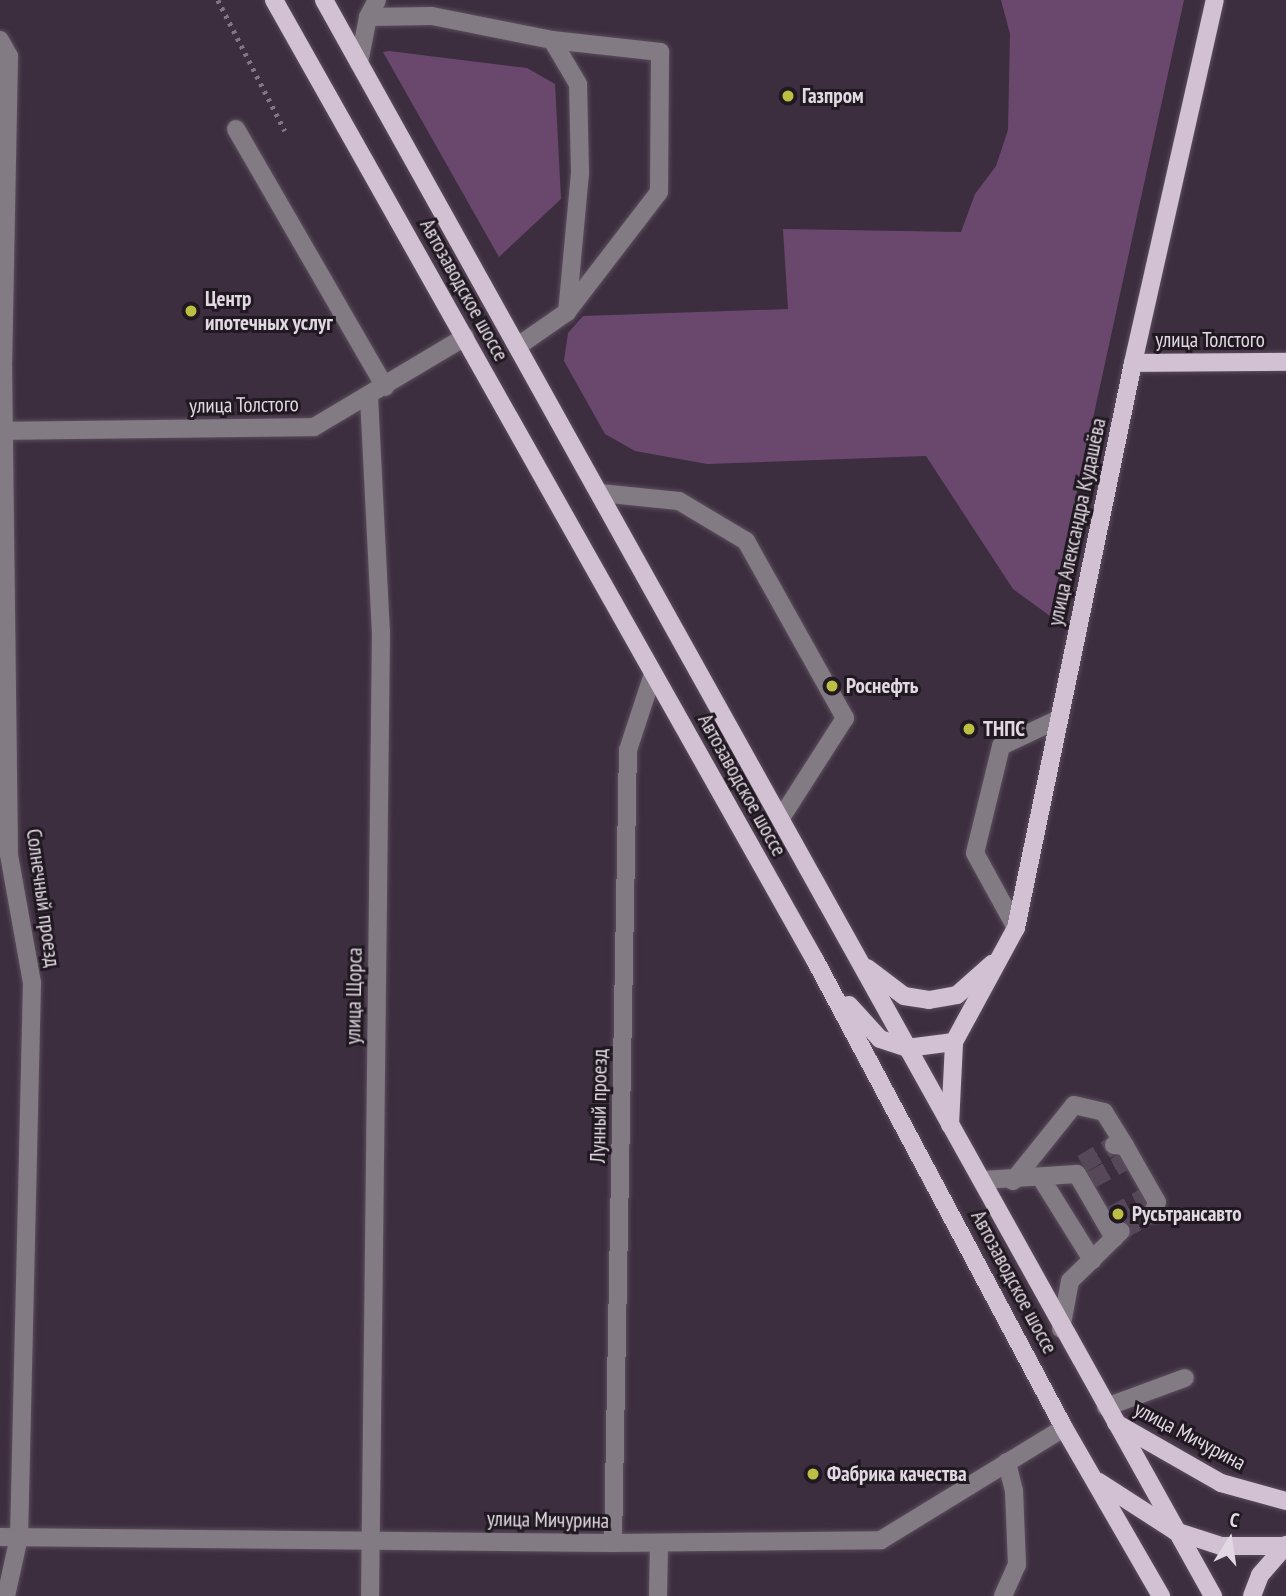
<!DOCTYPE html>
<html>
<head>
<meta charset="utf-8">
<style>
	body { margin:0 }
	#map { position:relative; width:1286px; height:1596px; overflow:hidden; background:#3d2e3f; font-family:"PT Sans Narrow",sans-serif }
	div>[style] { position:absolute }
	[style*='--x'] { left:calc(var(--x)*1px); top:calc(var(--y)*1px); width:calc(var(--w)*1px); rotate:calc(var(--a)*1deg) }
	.green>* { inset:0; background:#6a486e }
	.minor-tunnel>* { height:18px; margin-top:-9px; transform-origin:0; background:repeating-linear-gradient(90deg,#564858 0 18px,transparent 0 27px) }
	.path>* { height:4.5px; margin-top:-2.25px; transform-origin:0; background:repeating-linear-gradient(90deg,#837684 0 3.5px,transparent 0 8.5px) }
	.roads { filter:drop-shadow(0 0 2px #5b4d5d) drop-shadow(0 0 2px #5b4d5d) }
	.minor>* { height:18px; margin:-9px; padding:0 9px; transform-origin:9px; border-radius:9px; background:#837b84 }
	.major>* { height:18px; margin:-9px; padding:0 9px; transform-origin:9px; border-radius:9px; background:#d2c1d3 }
	.dots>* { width:19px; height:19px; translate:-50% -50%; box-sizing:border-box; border:4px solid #201921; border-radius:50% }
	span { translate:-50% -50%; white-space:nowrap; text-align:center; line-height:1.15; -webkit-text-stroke:6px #201921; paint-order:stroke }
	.poi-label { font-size:21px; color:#e2d8e3; font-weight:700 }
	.left { translate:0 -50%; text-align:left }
	.street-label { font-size:21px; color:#e2d8e3 }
	.north { position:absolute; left:1195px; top:1505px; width:70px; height:70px; -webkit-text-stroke:5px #201921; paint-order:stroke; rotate:12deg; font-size:19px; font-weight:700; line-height:28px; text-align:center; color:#e2d8e3 }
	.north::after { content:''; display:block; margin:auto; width:24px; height:32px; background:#e2d8e3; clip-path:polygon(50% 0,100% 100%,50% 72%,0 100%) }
</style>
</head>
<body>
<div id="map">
	<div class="green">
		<i style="clip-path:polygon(1001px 0,1184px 0,1050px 616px,1013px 589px,926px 456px,707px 464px,635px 451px,605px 434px,564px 361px,568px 333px,583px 316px,788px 309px,783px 229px,961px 232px,975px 194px,996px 166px,1008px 130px,1010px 34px)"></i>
		<i style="clip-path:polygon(389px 51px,527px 68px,555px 84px,561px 199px,499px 257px,383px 52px)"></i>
	</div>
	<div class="minor-tunnel">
		<i style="--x:1082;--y:1164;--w:37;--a:-31"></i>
		<i style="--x:1091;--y:1180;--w:37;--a:-29"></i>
		<i style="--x:1112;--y:1215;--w:37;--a:-29"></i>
		<i style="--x:1121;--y:1231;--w:37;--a:-29"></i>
	</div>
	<div class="path">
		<i style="--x:218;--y:0;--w:147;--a:62.9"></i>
	</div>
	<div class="roads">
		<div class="minor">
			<i style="--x:368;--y:17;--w:64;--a:-0.9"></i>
			<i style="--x:432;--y:16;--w:122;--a:11.3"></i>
			<i style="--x:552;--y:40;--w:109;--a:6.3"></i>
			<i style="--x:660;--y:52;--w:140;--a:90.4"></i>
			<i style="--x:659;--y:192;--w:151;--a:127.5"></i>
			<i style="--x:567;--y:312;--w:60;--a:145.2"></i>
			<i style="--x:0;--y:40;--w:18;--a:61"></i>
			<i style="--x:9;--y:56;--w:306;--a:91.1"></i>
			<i style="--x:3;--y:362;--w:493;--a:89.3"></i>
			<i style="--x:9;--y:855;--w:130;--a:79.8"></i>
			<i style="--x:32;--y:983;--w:554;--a:91.34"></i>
			<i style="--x:19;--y:1537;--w:60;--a:102.4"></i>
			<i style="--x:552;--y:40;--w:51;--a:59.4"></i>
			<i style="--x:578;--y:84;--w:89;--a:88.7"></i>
			<i style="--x:580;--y:173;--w:140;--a:95.3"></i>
			<i style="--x:359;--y:63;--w:47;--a:-78.9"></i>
			<i style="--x:368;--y:17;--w:19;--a:-62"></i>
			<i style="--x:236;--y:129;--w:298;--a:60"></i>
			<i style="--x:369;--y:397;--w:234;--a:87.1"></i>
			<i style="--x:381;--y:631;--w:965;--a:90.65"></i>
			<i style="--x:0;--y:431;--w:314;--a:-0.7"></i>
			<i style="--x:314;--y:427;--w:176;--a:-30.8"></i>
			<i style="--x:600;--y:493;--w:79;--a:5.8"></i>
			<i style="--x:679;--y:501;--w:78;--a:30.8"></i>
			<i style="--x:746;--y:541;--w:203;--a:60.8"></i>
			<i style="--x:845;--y:718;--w:119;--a:122.6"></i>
			<i style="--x:1016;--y:928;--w:85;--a:-118.7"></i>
			<i style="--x:975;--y:853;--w:110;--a:-76.3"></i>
			<i style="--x:1001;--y:746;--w:64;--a:-25"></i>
			<i style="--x:1114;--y:1145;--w:11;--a:5"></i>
			<i style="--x:1125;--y:1146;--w:64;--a:60.3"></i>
			<i style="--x:1157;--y:1202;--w:12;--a:110"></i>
			<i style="--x:1041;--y:1178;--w:97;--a:58.1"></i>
			<i style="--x:983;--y:1180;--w:94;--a:-3.7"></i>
			<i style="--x:1077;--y:1174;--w:74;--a:60"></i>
			<i style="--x:1013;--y:1181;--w:97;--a:-51.2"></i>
			<i style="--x:1074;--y:1105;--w:31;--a:13"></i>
			<i style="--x:1104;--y:1112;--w:40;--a:58"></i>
			<i style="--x:1061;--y:1329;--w:49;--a:-79.4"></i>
			<i style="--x:1070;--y:1281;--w:71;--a:-44.4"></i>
			<i style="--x:1106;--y:1407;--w:84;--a:-20.2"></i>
			<i style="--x:0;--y:1537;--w:613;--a:0.56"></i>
			<i style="--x:613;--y:1543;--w:268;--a:-0.6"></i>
			<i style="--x:881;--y:1540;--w:215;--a:-31.5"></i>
			<i style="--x:613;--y:1543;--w:793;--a:-88.92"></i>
			<i style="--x:628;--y:750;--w:80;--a:-71.8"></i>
			<i style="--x:658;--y:1596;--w:53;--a:-88.9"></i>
			<i style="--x:1003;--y:1596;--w:34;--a:-66"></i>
			<i style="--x:1017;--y:1565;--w:74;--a:-92.3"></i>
			<i style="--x:1014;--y:1491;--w:30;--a:-104"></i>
		</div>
		<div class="major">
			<i style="--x:274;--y:0;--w:1102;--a:60.6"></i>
			<i style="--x:815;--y:960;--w:530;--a:61.98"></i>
			<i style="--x:1064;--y:1428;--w:194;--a:60"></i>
			<i style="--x:324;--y:0;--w:1827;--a:60.88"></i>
			<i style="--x:1133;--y:363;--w:153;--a:-0.4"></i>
			<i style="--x:867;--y:968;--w:46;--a:37.1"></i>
			<i style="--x:904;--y:996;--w:25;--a:9"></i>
			<i style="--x:929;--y:1000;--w:28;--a:-10"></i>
			<i style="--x:957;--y:995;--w:47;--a:-41.5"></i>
			<i style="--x:849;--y:1005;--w:46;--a:47.6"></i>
			<i style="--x:880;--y:1039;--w:28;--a:18"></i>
			<i style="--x:907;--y:1048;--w:47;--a:-7.3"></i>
			<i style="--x:950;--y:1125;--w:83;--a:-87.2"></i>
			<i style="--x:954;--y:1042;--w:130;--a:-61.5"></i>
			<i style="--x:1016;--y:928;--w:577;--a:-78.3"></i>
			<i style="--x:1133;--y:363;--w:372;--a:-77.3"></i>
			<i style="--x:1116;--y:1423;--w:121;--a:29.7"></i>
			<i style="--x:1221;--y:1483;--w:67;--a:15.5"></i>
			<i style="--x:1099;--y:1482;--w:90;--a:32.8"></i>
			<i style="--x:1175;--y:1531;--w:48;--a:18.1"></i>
			<i style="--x:1221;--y:1546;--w:60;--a:0"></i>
			<i style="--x:1252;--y:1596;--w:22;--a:-69"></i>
			<i style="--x:1260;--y:1575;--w:40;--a:-49"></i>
		</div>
	</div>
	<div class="dots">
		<i style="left:788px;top:96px;background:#bdbf43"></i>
		<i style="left:191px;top:311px;background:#bdbf43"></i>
		<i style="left:832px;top:686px;background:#bdbf43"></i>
		<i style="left:969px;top:729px;background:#bdbf43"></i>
		<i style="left:1118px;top:1214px;background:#bdbf43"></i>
		<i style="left:813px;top:1474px;background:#bdbf43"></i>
	</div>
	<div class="poi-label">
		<span class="left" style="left:802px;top:96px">Газпром</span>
		<span class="left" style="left:205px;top:311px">Центр<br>ипотечных услуг</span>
		<span class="left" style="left:846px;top:686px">Роснефть</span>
		<span class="left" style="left:983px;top:729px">ТНПС</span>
		<span class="left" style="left:1132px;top:1214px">Русьтрансавто</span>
		<span class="left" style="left:827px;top:1474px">Фабрика качества</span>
	</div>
	<div class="street-label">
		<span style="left:464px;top:290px;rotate:61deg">Автозаводское шоссе</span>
		<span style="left:1210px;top:340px">улица Толстого</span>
		<span style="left:244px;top:405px;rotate:-1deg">улица Толстого</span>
		<span style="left:1077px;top:522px;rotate:-78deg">улица Александра Кудашёва</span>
		<span style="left:742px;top:785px;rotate:61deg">Автозаводское шоссе</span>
		<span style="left:43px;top:898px;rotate:82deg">Солнечный проезд</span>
		<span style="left:354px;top:996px;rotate:-89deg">улица Щорса</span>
		<span style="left:599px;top:1106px;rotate:-89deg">Лунный проезд</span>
		<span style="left:1014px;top:1282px;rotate:62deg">Автозаводское шоссе</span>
		<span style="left:1190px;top:1436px;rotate:28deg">улица Мичурина</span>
		<span style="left:548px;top:1520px;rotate:1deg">улица Мичурина</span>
	</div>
	<div class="north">С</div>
</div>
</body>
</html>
